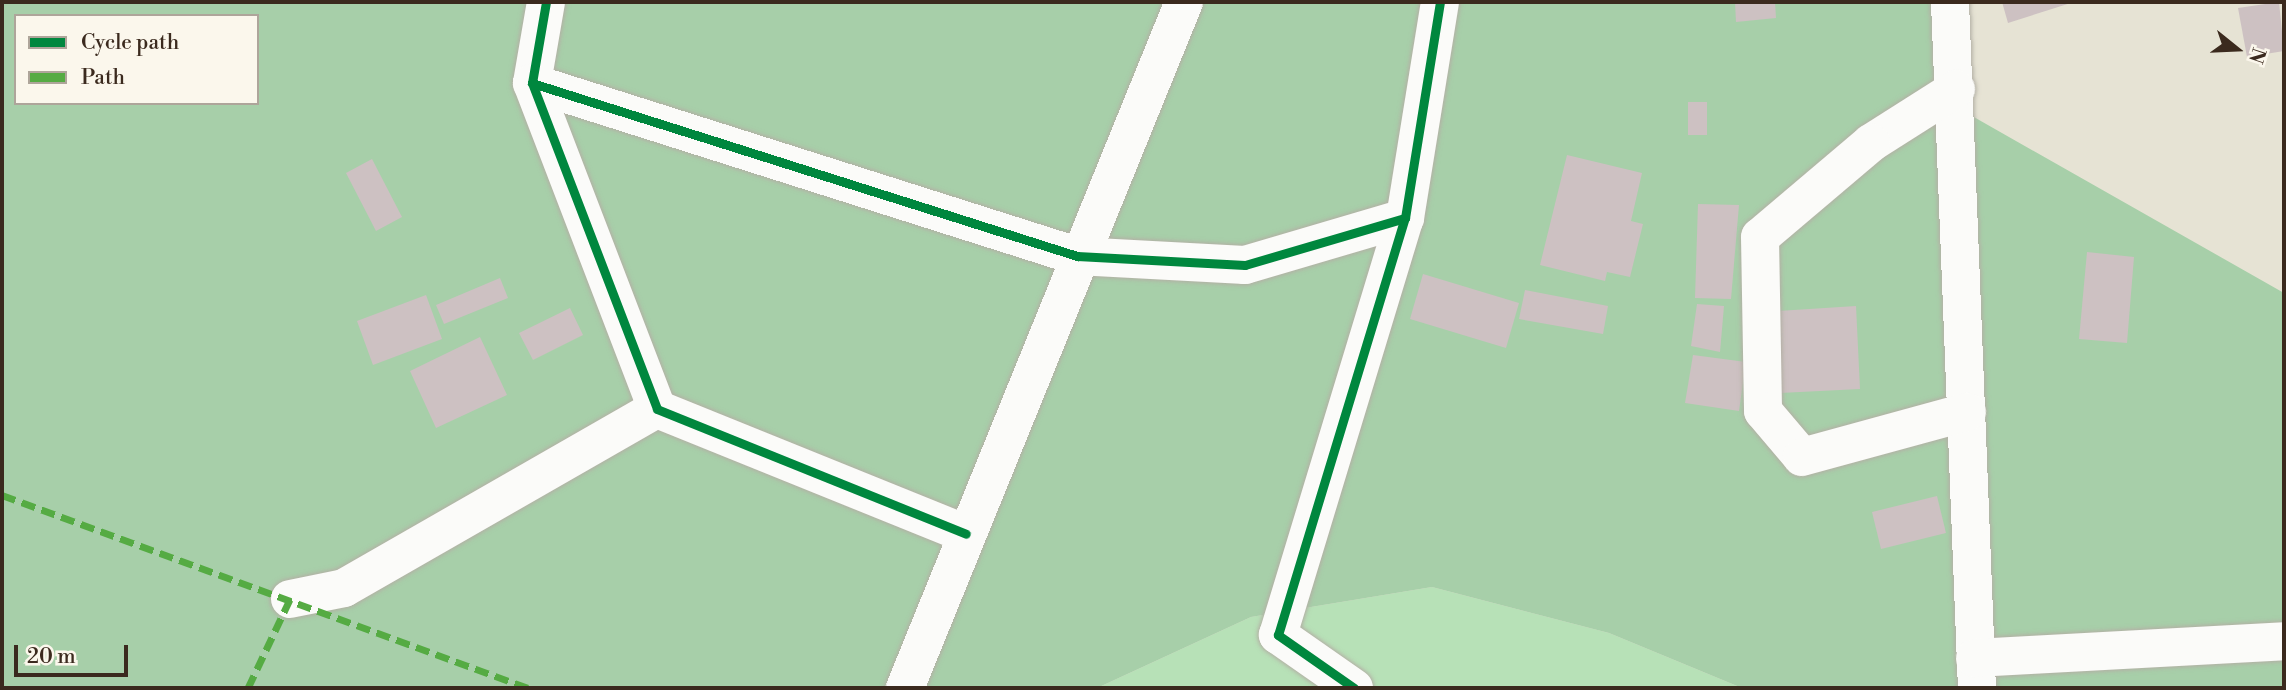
<!DOCTYPE html>
<html>
<head>
<meta charset="utf-8">
<style>
	body { margin:0 }
	#map { position:relative; width:2286px; height:690px; overflow:hidden; background:#e6e3d4; font-family:"Libre Bodoni",serif }
	div>[style] { position:absolute }
	.green>* { inset:0; background:#b7e1b7 }
	.forest>* { inset:0; background:#a7cfa9 }
	.building>* { inset:0; background:#cdc1c2 }
	.roads { filter:drop-shadow(0 0 2px #b3b0a5) drop-shadow(0 0 2px #b3b0a5) }
	.street>* { height:38px; margin:-19px; padding:0 19px; transform-origin:19px; border-radius:19px; background:#fbfbf9 }
	.quiet>* { height:7px; margin-top:-3.5px; transform-origin:0; background:repeating-linear-gradient(90deg,#55ab43 0 14px,transparent 0 21px) }
	.cycleway>* { height:9px; margin:-4.5px; padding:0 4.5px; transform-origin:4.5px; border-radius:4.5px; background:#00873e }
	span { translate:-50% -50%; white-space:nowrap; text-align:center; line-height:1.15; -webkit-text-stroke:5px #fbf7ec; paint-order:stroke }
	.frame { position:absolute; inset:0; border:4px solid #3b2a1e; pointer-events:none }
	.legend { position:absolute; left:14px; top:14px; width:245px; height:91px; box-sizing:border-box; background:#fbf7ec; border:2px solid #aea59a; margin:0; padding:9px 12px; list-style:none; font-size:21px; color:#3b2a1e }
	.legend li { display:flex; align-items:center; gap:14px; height:35px }
	.legend b { width:35px; border:2px solid #aea59a }
	.north { position:absolute; left:2202px; top:14px; width:70px; height:70px; -webkit-text-stroke:5px #fbf7ec; paint-order:stroke; rotate:108deg; font-size:19px; font-weight:700; line-height:28px; text-align:center; color:#3b2a1e }
	.north::after { content:''; display:block; margin:auto; width:24px; height:32px; background:#3b2a1e; clip-path:polygon(50% 0,100% 100%,50% 72%,0 100%) }
	.scale { position:absolute; left:14px; top:645px; width:114px; height:32px; box-sizing:border-box; border:4px solid #3b2a1e; border-top:0; padding-left:9px; font-size:21px; line-height:24px; white-space:nowrap; color:#3b2a1e; -webkit-text-stroke:5px #fbf7ec; paint-order:stroke }
</style>
</head>
<body>
<div id="map">
	<div class="green">
		<div style="clip-path:polygon(1432px 587px,1609px 633px,1742px 688px,1097px 688px,1251px 617px)"></div>
	</div>
	<div class="forest">
		<div style="clip-path:polygon(evenodd,2px 2px,1950px 2px,1958px 108px,2284px 293px,2284px 688px,1742px 688px,1609px 633px,1432px 587px,1251px 617px,1097px 688px,2px 688px,2px 2px,16px 16px,257px 16px,257px 103px,16px 103px,16px 16px)"></div>
	</div>
	<div class="building">
		<div style="clip-path:polygon(1735px 2px,1775px 2px,1776px 18px,1736px 22px)"></div>
		<div style="clip-path:polygon(2002px 2px,2074px 2px,2008px 23px)"></div>
		<div style="clip-path:polygon(2279px 2px,2284px 51px,2247px 57px,2238px 8px)"></div>
		<div style="clip-path:polygon(1688px 102px,1707px 102px,1707px 135px,1688px 135px)"></div>
		<div style="clip-path:polygon(1567px 155px,1642px 173px,1631px 221px,1643px 224px,1630px 277px,1607px 272px,1605px 281px,1540px 265px)"></div>
		<div style="clip-path:polygon(372px 159px,402px 217px,376px 231px,346px 173px)"></div>
		<div style="clip-path:polygon(1698px 204px,1739px 205px,1731px 299px,1695px 298px)"></div>
		<div style="clip-path:polygon(2087px 252px,2134px 257px,2127px 343px,2079px 339px)"></div>
		<div style="clip-path:polygon(1423px 274px,1519px 303px,1506px 348px,1410px 319px)"></div>
		<div style="clip-path:polygon(500px 278px,508px 298px,444px 324px,436px 305px)"></div>
		<div style="clip-path:polygon(1525px 290px,1608px 306px,1603px 334px,1519px 319px)"></div>
		<div style="clip-path:polygon(426px 295px,442px 339px,373px 365px,357px 321px)"></div>
		<div style="clip-path:polygon(1697px 304px,1724px 306px,1720px 352px,1691px 346px)"></div>
		<div style="clip-path:polygon(1856px 306px,1860px 389px,1780px 393px,1777px 311px)"></div>
		<div style="clip-path:polygon(570px 308px,583px 335px,533px 360px,519px 333px)"></div>
		<div style="clip-path:polygon(480px 337px,507px 395px,436px 428px,410px 371px)"></div>
		<div style="clip-path:polygon(1693px 355px,1746px 362px,1739px 411px,1685px 403px)"></div>
		<div style="clip-path:polygon(1937px 496px,1946px 533px,1881px 549px,1872px 512px)"></div>
	</div>
	<div class="roads">
		<div class="street">
			<div style="left:546px;top:2px;width:82px;rotate:99.8deg"></div>
			<div style="left:532px;top:83px;width:349px;rotate:69deg"></div>
			<div style="left:657px;top:409px;width:333px;rotate:22deg"></div>
			<div style="left:1950px;top:2px;width:687px;rotate:87.75deg"></div>
			<div style="left:532px;top:83px;width:572px;rotate:17.61deg"></div>
			<div style="left:1077px;top:256px;width:168px;rotate:3.1deg"></div>
			<div style="left:1245px;top:265px;width:167px;rotate:-16.4deg"></div>
			<div style="left:1956px;top:89px;width:101px;rotate:147.6deg"></div>
			<div style="left:1871px;top:143px;width:145px;rotate:139.7deg"></div>
			<div style="left:1760px;top:237px;width:174px;rotate:89deg"></div>
			<div style="left:1763px;top:411px;width:60px;rotate:49.7deg"></div>
			<div style="left:1802px;top:457px;width:171px;rotate:-15.3deg"></div>
			<div style="left:290px;top:599px;width:55px;rotate:-11.5deg"></div>
			<div style="left:344px;top:588px;width:361px;rotate:-29.8deg"></div>
			<div style="left:1975px;top:658px;width:309px;rotate:-3.1deg"></div>
			<div style="left:905px;top:688px;width:741px;rotate:-67.87deg"></div>
			<div style="left:1354px;top:688px;width:93px;rotate:-145.1deg"></div>
			<div style="left:1278px;top:635px;width:436px;rotate:-73.1deg"></div>
			<div style="left:1405px;top:218px;width:219px;rotate:-80.8deg"></div>
		</div>
	</div>
	<div class="quiet">
		<div style="left:2px;top:495px;width:560px;rotate:20.15deg"></div>
		<div style="left:248px;top:688px;width:98px;rotate:-64.7deg"></div>
	</div>
	<div class="cycleway">
		<div style="left:546px;top:2px;width:82px;rotate:99.8deg"></div>
		<div style="left:532px;top:83px;width:349px;rotate:69deg"></div>
		<div style="left:657px;top:409px;width:333px;rotate:22deg"></div>
		<div style="left:532px;top:83px;width:572px;rotate:17.61deg"></div>
		<div style="left:1077px;top:256px;width:168px;rotate:3.1deg"></div>
		<div style="left:1245px;top:265px;width:167px;rotate:-16.4deg"></div>
		<div style="left:1354px;top:688px;width:93px;rotate:-145.1deg"></div>
		<div style="left:1278px;top:635px;width:436px;rotate:-73.1deg"></div>
		<div style="left:1405px;top:218px;width:219px;rotate:-80.8deg"></div>
	</div>
	<div class="frame"></div>
	<ul class="legend">
	<li><b style="height:9px;background:#00873e"></b>Cycle path</li>
	<li><b style="height:9px;background:#55ab43"></b>Path</li>
	</ul>
	<div class="north">N</div>
	<div class="scale">20 m</div>
</div>
</body>
</html>
